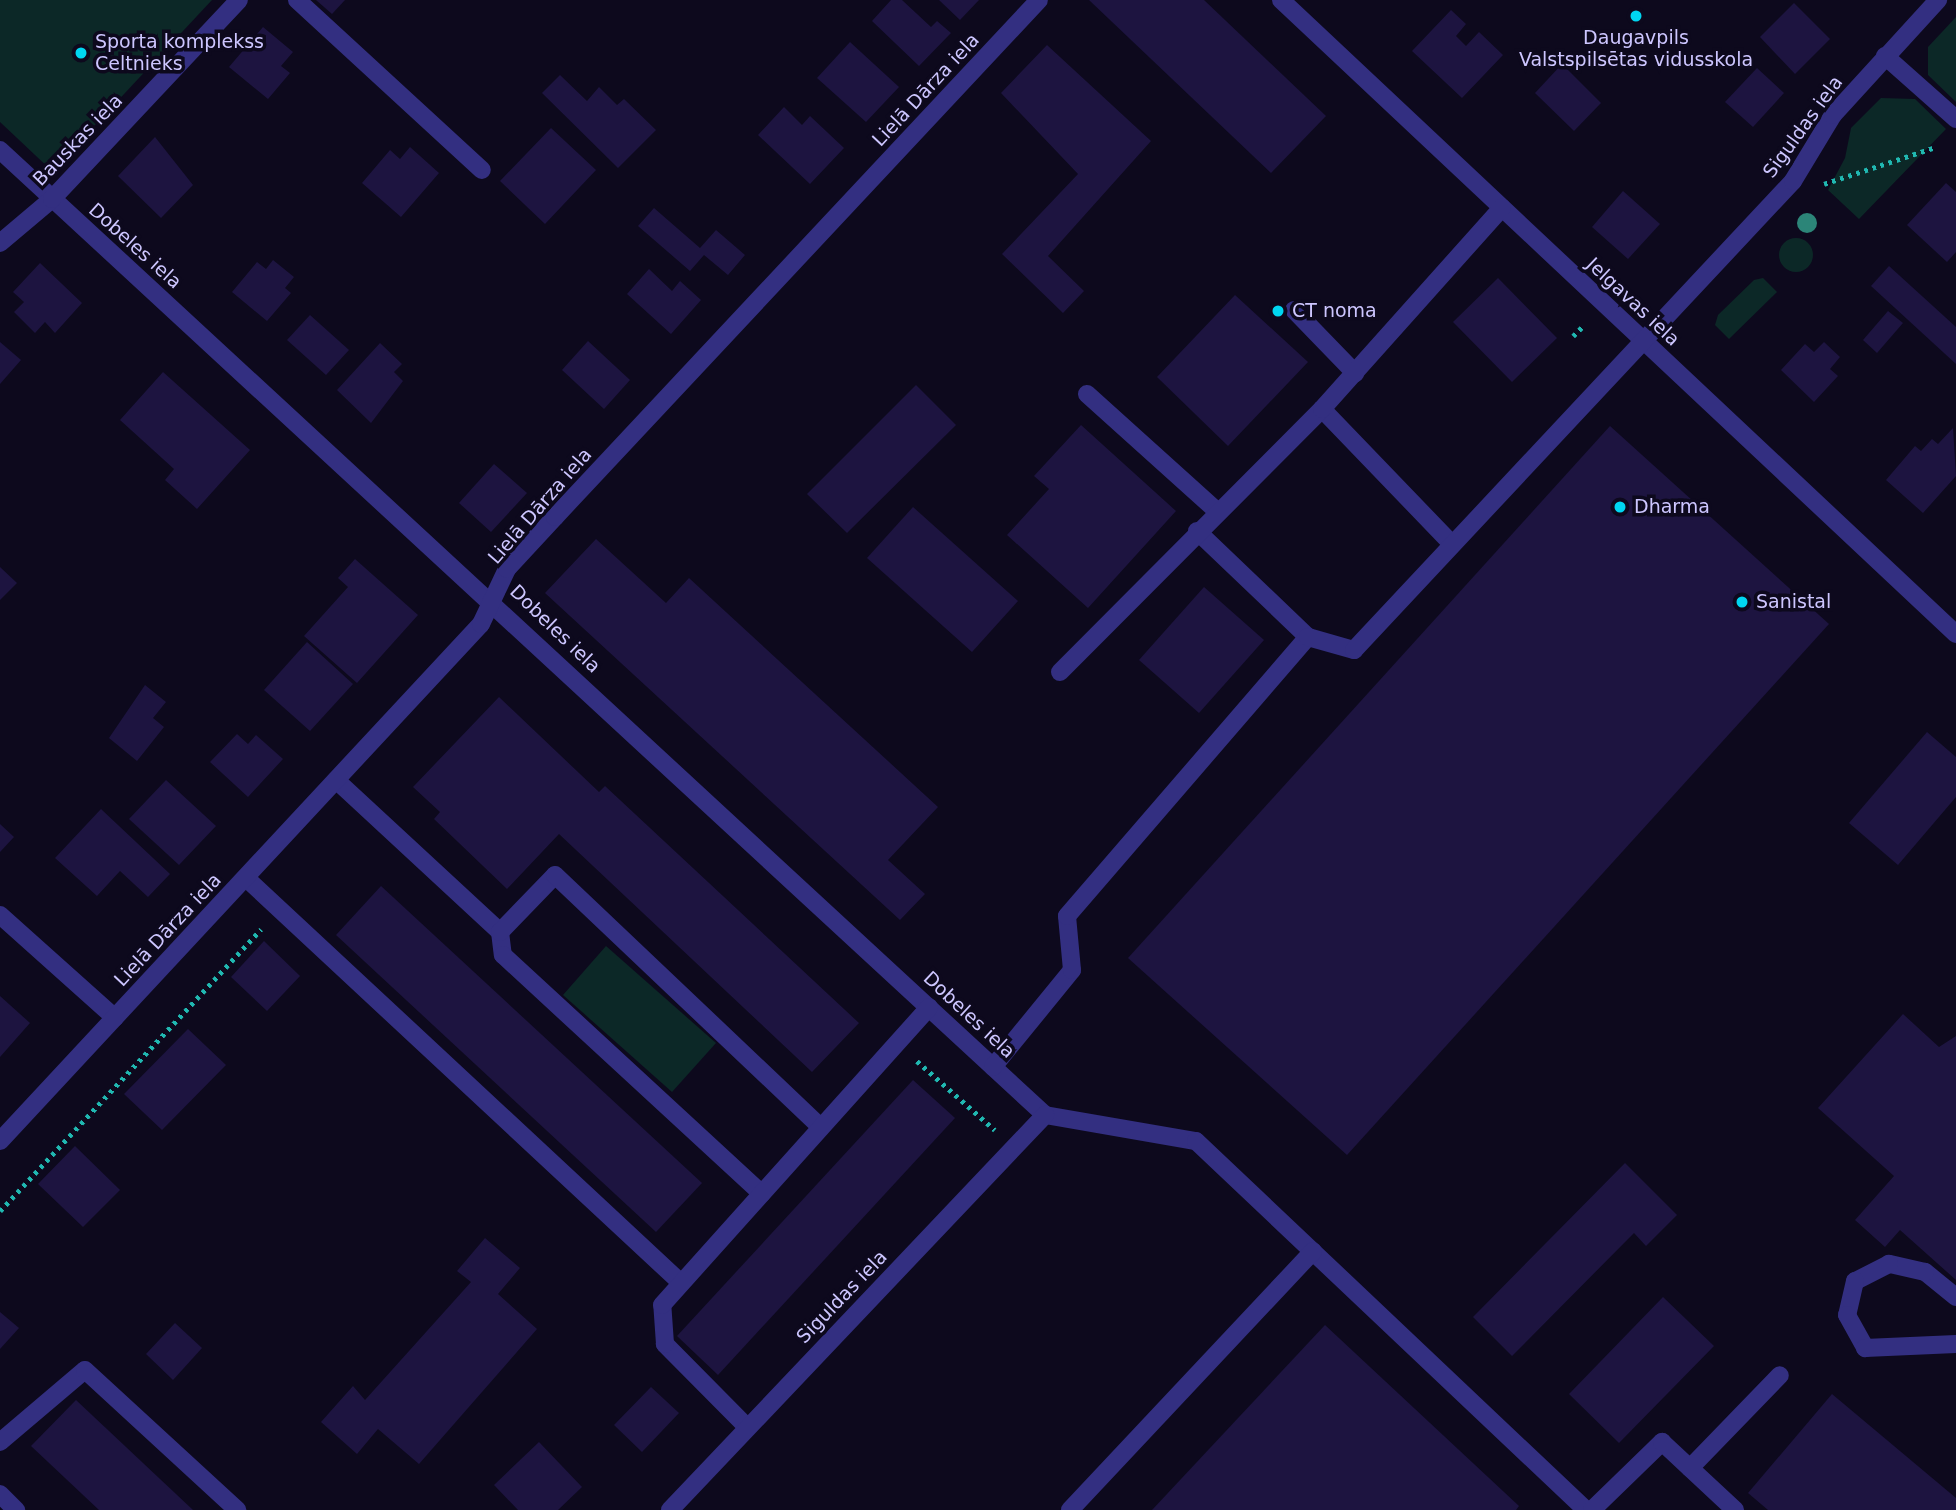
<!DOCTYPE html>
<html>
<head>
<meta charset="utf-8">
<style>
	body { margin:0 }
	#map { position:relative; width:1956px; height:1510px; overflow:hidden; background:#0d091d; font-family:"DejaVu Sans",sans-serif }
	div>[style] { position:absolute }
	.green>* { inset:0; background:#0c2827 }
	.round { border-radius:50% }
	.building>* { inset:0; background:#1d1440 }
	.path>* { height:4.5px; margin-top:-2.25px; transform-origin:0; background:repeating-linear-gradient(90deg,#20b8b1 0 3.5px,transparent 0 8.5px) }
	.minor>* { height:18px; margin:-9px; padding:0 9px; transform-origin:9px; border-radius:9px; background:#332f81 }
	.trees>* { width:20px; height:20px; margin:-10px; border-radius:50%; background:#2c8578 }
	.dots>* { width:19px; height:19px; translate:-50% -50%; box-sizing:border-box; border:4px solid #0d091d; border-radius:50% }
	span { translate:-50% -50%; white-space:nowrap; text-align:center; line-height:1.15; -webkit-text-stroke:7px #0d091d; paint-order:stroke }
	.poi-label { font-size:19px; color:#cdc6ff }
	.left { translate:0 -50%; text-align:left }
	.street-label { font-size:19px; color:#cdc6ff }
</style>
</head>
<body>
<div id="map">
	<div class="green">
		<div style="clip-path:polygon(0 0,212px 0,52px 171px,0 122px)"></div>
		<div style="clip-path:polygon(1956px 17px,1956px 102px,1928px 75px,1928px 47px)"></div>
		<div style="clip-path:polygon(1881px 98px,1915px 99px,1946px 129px,1859px 219px,1828px 190px,1845px 158px,1851px 128px)"></div>
		<div class="round" style="left:1779px;top:238px;width:34px;height:34px"></div>
		<div style="clip-path:polygon(1763px 278px,1777px 292px,1729px 339px,1715px 325px,1718px 315px,1754px 280px)"></div>
		<div style="clip-path:polygon(606px 946px,716px 1043px,672px 1092px,563px 995px)"></div>
	</div>
	<div class="building">
		<div style="clip-path:polygon(316px 0,345px 0,332px 14px)"></div>
		<div style="clip-path:polygon(891px 0,902px 0,931px 27px,937px 21px,951px 33px,919px 66px,872px 21px)"></div>
		<div style="clip-path:polygon(939px 0,979px 0,960px 20px)"></div>
		<div style="clip-path:polygon(1089px 0,1204px 0,1326px 116px,1271px 173px)"></div>
		<div style="clip-path:polygon(1794px 3px,1830px 39px,1795px 74px,1760px 37px)"></div>
		<div style="clip-path:polygon(1451px 10px,1466px 24px,1456px 36px,1466px 46px,1479px 32px,1503px 55px,1462px 98px,1412px 51px)"></div>
		<div style="clip-path:polygon(263px 27px,293px 52px,281px 66px,290px 73px,268px 99px,229px 67px)"></div>
		<div style="clip-path:polygon(850px 42px,899px 87px,866px 122px,817px 78px)"></div>
		<div style="clip-path:polygon(1047px 45px,1151px 141px,1048px 256px,1084px 291px,1063px 313px,1002px 254px,1078px 174px,1001px 93px)"></div>
		<div style="clip-path:polygon(1562px 64px,1601px 103px,1574px 131px,1535px 93px)"></div>
		<div style="clip-path:polygon(1757px 68px,1784px 93px,1753px 127px,1725px 102px)"></div>
		<div style="clip-path:polygon(560px 75px,587px 101px,599px 87px,617px 105px,624px 99px,656px 130px,618px 168px,542px 93px)"></div>
		<div style="clip-path:polygon(784px 107px,802px 125px,810px 116px,844px 148px,810px 184px,758px 135px)"></div>
		<div style="clip-path:polygon(551px 128px,596px 170px,545px 224px,500px 181px)"></div>
		<div style="clip-path:polygon(155px 137px,193px 185px,161px 218px,118px 176px)"></div>
		<div style="clip-path:polygon(410px 147px,439px 173px,401px 217px,362px 183px,390px 150px,400px 159px)"></div>
		<div style="clip-path:polygon(1946px 183px,1956px 192px,1956px 252px,1947px 262px,1907px 225px)"></div>
		<div style="clip-path:polygon(1623px 191px,1660px 224px,1628px 259px,1592px 227px)"></div>
		<div style="clip-path:polygon(654px 208px,700px 248px,716px 230px,745px 255px,728px 275px,704px 255px,690px 271px,638px 226px)"></div>
		<div style="clip-path:polygon(273px 260px,294px 277px,285px 288px,291px 293px,267px 321px,232px 292px,257px 262px,266px 269px)"></div>
		<div style="clip-path:polygon(40px 263px,82px 303px,55px 333px,45px 322px,35px 333px,14px 312px,24px 302px,13px 292px)"></div>
		<div style="clip-path:polygon(1889px 266px,1956px 327px,1956px 364px,1871px 286px)"></div>
		<div style="clip-path:polygon(649px 269px,672px 291px,680px 281px,701px 300px,671px 334px,627px 294px)"></div>
		<div style="clip-path:polygon(1498px 278px,1557px 338px,1512px 382px,1453px 322px)"></div>
		<div style="clip-path:polygon(1235px 295px,1308px 362px,1228px 446px,1157px 377px)"></div>
		<div style="clip-path:polygon(1888px 311px,1903px 323px,1877px 353px,1863px 340px)"></div>
		<div style="clip-path:polygon(310px 315px,349px 350px,326px 375px,287px 340px)"></div>
		<div style="clip-path:polygon(588px 341px,630px 380px,604px 409px,562px 370px)"></div>
		<div style="clip-path:polygon(0 342px,21px 360px,0 384px)"></div>
		<div style="clip-path:polygon(1824px 342px,1840px 357px,1830px 369px,1838px 376px,1814px 402px,1781px 370px,1805px 344px,1814px 352px)"></div>
		<div style="clip-path:polygon(380px 343px,402px 364px,394px 372px,403px 381px,371px 423px,337px 390px)"></div>
		<div style="clip-path:polygon(163px 372px,250px 450px,197px 509px,165px 480px,174px 469px,120px 420px)"></div>
		<div style="clip-path:polygon(916px 385px,956px 425px,847px 533px,807px 494px)"></div>
		<div style="clip-path:polygon(1081px 425px,1176px 511px,1088px 608px,1007px 535px,1049px 489px,1034px 476px)"></div>
		<div style="clip-path:polygon(1610px 426px,1829px 624px,1347px 1155px,1128px 958px)"></div>
		<div style="clip-path:polygon(1953px 428px,1956px 476px,1923px 513px,1886px 480px,1915px 446px,1921px 451px,1932px 439px,1938px 444px)"></div>
		<div style="clip-path:polygon(494px 464px,527px 493px,491px 532px,459px 503px)"></div>
		<div style="clip-path:polygon(913px 507px,1018px 601px,972px 652px,867px 558px)"></div>
		<div style="clip-path:polygon(596px 539px,666px 603px,689px 578px,938px 807px,888px 860px,925px 894px,900px 920px,545px 593px)"></div>
		<div style="clip-path:polygon(355px 559px,418px 615px,357px 683px,304px 636px,348px 587px,338px 578px)"></div>
		<div style="clip-path:polygon(0 567px,17px 583px,0 600px)"></div>
		<div style="clip-path:polygon(1204px 587px,1264px 640px,1199px 713px,1139px 660px)"></div>
		<div style="clip-path:polygon(307px 642px,353px 684px,310px 731px,264px 690px)"></div>
		<div style="clip-path:polygon(145px 685px,166px 702px,153px 718px,164px 727px,137px 761px,109px 738px)"></div>
		<div style="clip-path:polygon(499px 697px,599px 792px,605px 786px,859px 1023px,812px 1072px,559px 834px,507px 889px,434px 819px,440px 812px,413px 787px)"></div>
		<div style="clip-path:polygon(1927px 732px,1956px 757px,1956px 797px,1898px 865px,1849px 823px)"></div>
		<div style="clip-path:polygon(237px 734px,248px 744px,256px 735px,283px 759px,248px 797px,210px 762px)"></div>
		<div style="clip-path:polygon(166px 780px,216px 826px,179px 865px,129px 819px)"></div>
		<div style="clip-path:polygon(101px 809px,170px 874px,148px 897px,120px 871px,97px 896px,55px 858px)"></div>
		<div style="clip-path:polygon(0 824px,14px 837px,0 852px)"></div>
		<div style="clip-path:polygon(381px 886px,702px 1183px,656px 1232px,336px 935px)"></div>
		<div style="clip-path:polygon(264px 941px,300px 976px,267px 1011px,231px 977px)"></div>
		<div style="clip-path:polygon(0 996px,30px 1023px,0 1057px)"></div>
		<div style="clip-path:polygon(1903px 1014px,1939px 1047px,1956px 1036px,1956px 1280px,1900px 1230px,1885px 1247px,1855px 1220px,1894px 1176px,1818px 1108px)"></div>
		<div style="clip-path:polygon(188px 1029px,226px 1065px,162px 1130px,124px 1094px)"></div>
		<div style="clip-path:polygon(913px 1080px,955px 1118px,718px 1375px,677px 1336px)"></div>
		<div style="clip-path:polygon(75px 1146px,120px 1190px,83px 1227px,38px 1184px)"></div>
		<div style="clip-path:polygon(1625px 1163px,1677px 1215px,1646px 1246px,1634px 1233px,1512px 1356px,1473px 1317px)"></div>
		<div style="clip-path:polygon(485px 1238px,520px 1268px,498px 1294px,537px 1329px,419px 1464px,378px 1429px,357px 1454px,321px 1422px,353px 1386px,365px 1400px,471px 1282px,457px 1271px)"></div>
		<div style="clip-path:polygon(1663px 1297px,1714px 1346px,1619px 1443px,1569px 1394px)"></div>
		<div style="clip-path:polygon(0 1312px,19px 1328px,0 1349px)"></div>
		<div style="clip-path:polygon(175px 1323px,202px 1348px,173px 1380px,146px 1354px)"></div>
		<div style="clip-path:polygon(1325px 1325px,1519px 1506px,1516px 1510px,1152px 1510px)"></div>
		<div style="clip-path:polygon(651px 1387px,679px 1413px,642px 1452px,614px 1425px)"></div>
		<div style="clip-path:polygon(1832px 1394px,1956px 1498px,1956px 1510px,1768px 1510px,1748px 1493px)"></div>
		<div style="clip-path:polygon(76px 1400px,193px 1510px,99px 1510px,31px 1446px)"></div>
		<div style="clip-path:polygon(539px 1442px,582px 1487px,558px 1510px,518px 1510px,494px 1485px)"></div>
	</div>
	<div class="path">
		<div style="left:1824px;top:184px;width:118px;rotate:-18.3deg"></div>
		<div style="left:1573px;top:336px;width:16px;rotate:-45deg"></div>
		<div style="left:917px;top:1061px;width:104px;rotate:41.5deg"></div>
		<div style="left:0;top:1211px;width:384px;rotate:-47.2deg"></div>
	</div>
	<div class="minor">
		<div style="left:297px;top:0;width:251px;rotate:42.6deg"></div>
		<div style="left:1281px;top:0;width:926px;rotate:43.21deg"></div>
		<div style="left:1885px;top:56px;width:95px;rotate:41.6deg"></div>
		<div style="left:0;top:150px;width:1422px;rotate:42.72deg"></div>
		<div style="left:0;top:243px;width:68px;rotate:-40.2deg"></div>
		<div style="left:52px;top:199px;width:273px;rotate:-46.8deg"></div>
		<div style="left:1294px;top:310px;width:88px;rotate:45.9deg"></div>
		<div style="left:1087px;top:394px;width:175px;rotate:42deg"></div>
		<div style="left:1322px;top:409px;width:187px;rotate:46.1deg"></div>
		<div style="left:1197px;top:531px;width:153px;rotate:43.7deg"></div>
		<div style="left:1060px;top:672px;width:371px;rotate:-45.1deg"></div>
		<div style="left:1322px;top:409px;width:270px;rotate:-48.2deg"></div>
		<div style="left:336px;top:780px;width:224px;rotate:42.8deg"></div>
		<div style="left:500px;top:932px;width:23px;rotate:83deg"></div>
		<div style="left:503px;top:955px;width:352px;rotate:42.7deg"></div>
		<div style="left:246px;top:878px;width:594px;rotate:42.95deg"></div>
		<div style="left:0;top:915px;width:154px;rotate:41.8deg"></div>
		<div style="left:500px;top:932px;width:79px;rotate:-46deg"></div>
		<div style="left:555px;top:875px;width:366px;rotate:43.5deg"></div>
		<div style="left:993px;top:1067px;width:125px;rotate:-50.8deg"></div>
		<div style="left:1072px;top:970px;width:54px;rotate:-95.3deg"></div>
		<div style="left:1067px;top:916px;width:369px;rotate:-49.2deg"></div>
		<div style="left:1308px;top:637px;width:48px;rotate:15.8deg"></div>
		<div style="left:1354px;top:650px;width:642px;rotate:-46.89deg"></div>
		<div style="left:1793px;top:181px;width:77px;rotate:-58.8deg"></div>
		<div style="left:1833px;top:115px;width:156px;rotate:-47.6deg"></div>
		<div style="left:1045px;top:1115px;width:153px;rotate:9.8deg"></div>
		<div style="left:1196px;top:1141px;width:537px;rotate:43.42deg"></div>
		<div style="left:0;top:1141px;width:706px;rotate:-47.07deg"></div>
		<div style="left:481px;top:624px;width:61px;rotate:-64.7deg"></div>
		<div style="left:507px;top:569px;width:71px;rotate:-47.3deg"></div>
		<div style="left:555px;top:517px;width:708px;rotate:-46.89deg"></div>
		<div style="left:1956px;top:1297px;width:40px;rotate:-141deg"></div>
		<div style="left:1925px;top:1272px;width:37px;rotate:-167deg"></div>
		<div style="left:1889px;top:1264px;width:38px;rotate:153deg"></div>
		<div style="left:1855px;top:1281px;width:35px;rotate:103deg"></div>
		<div style="left:1847px;top:1315px;width:38px;rotate:61deg"></div>
		<div style="left:1865px;top:1348px;width:91px;rotate:-2.5deg"></div>
		<div style="left:747px;top:1427px;width:117px;rotate:-134.7deg"></div>
		<div style="left:665px;top:1344px;width:39px;rotate:-94deg"></div>
		<div style="left:662px;top:1305px;width:400px;rotate:-48.1deg"></div>
		<div style="left:0;top:1442px;width:111px;rotate:-40.3deg"></div>
		<div style="left:85px;top:1370px;width:207px;rotate:42.6deg"></div>
		<div style="left:1690px;top:1468px;width:129px;rotate:-45.9deg"></div>
		<div style="left:0;top:1494px;width:23px;rotate:45deg"></div>
		<div style="left:670px;top:1510px;width:545px;rotate:-46.49deg"></div>
		<div style="left:1070px;top:1510px;width:355px;rotate:-46.8deg"></div>
		<div style="left:1592px;top:1510px;width:98px;rotate:-44.2deg"></div>
		<div style="left:1662px;top:1442px;width:100px;rotate:43deg"></div>
	</div>
	<div class="trees">
		<div style="left:1807px;top:223px"></div>
	</div>
	<div class="dots">
		<div style="left:1636px;top:16px;background:#00d6f1"></div>
		<div style="left:81px;top:53px;background:#00d6f1"></div>
		<div style="left:1278px;top:311px;background:#00d6f1"></div>
		<div style="left:1620px;top:507px;background:#00d6f1"></div>
		<div style="left:1742px;top:602px;background:#00d6f1"></div>
	</div>
	<div class="poi-label">
		<span style="left:1636px;top:49px">Daugavpils<br>Valstspilsētas vidusskola</span>
		<span class="left" style="left:95px;top:53px">Sporta komplekss<br>Celtnieks</span>
		<span class="left" style="left:1292px;top:311px">CT noma</span>
		<span class="left" style="left:1634px;top:507px">Dharma</span>
		<span class="left" style="left:1756px;top:602px">Sanistal</span>
	</div>
	<div class="street-label">
		<span style="left:926px;top:90px;rotate:-47deg">Lielā Dārza iela</span>
		<span style="left:1803px;top:127px;rotate:-54deg">Siguldas iela</span>
		<span style="left:78px;top:140px;rotate:-46deg">Bauskas iela</span>
		<span style="left:135px;top:246px;rotate:42deg">Dobeles iela</span>
		<span style="left:1633px;top:302px;rotate:43deg">Jelgavas iela</span>
		<span style="left:540px;top:506px;rotate:-49deg">Lielā Dārza iela</span>
		<span style="left:555px;top:629px;rotate:44deg">Dobeles iela</span>
		<span style="left:168px;top:930px;rotate:-47deg">Lielā Dārza iela</span>
		<span style="left:969px;top:1015px;rotate:43deg">Dobeles iela</span>
		<span style="left:842px;top:1297px;rotate:-46deg">Siguldas iela</span>
	</div>
</div>
</body>
</html>
